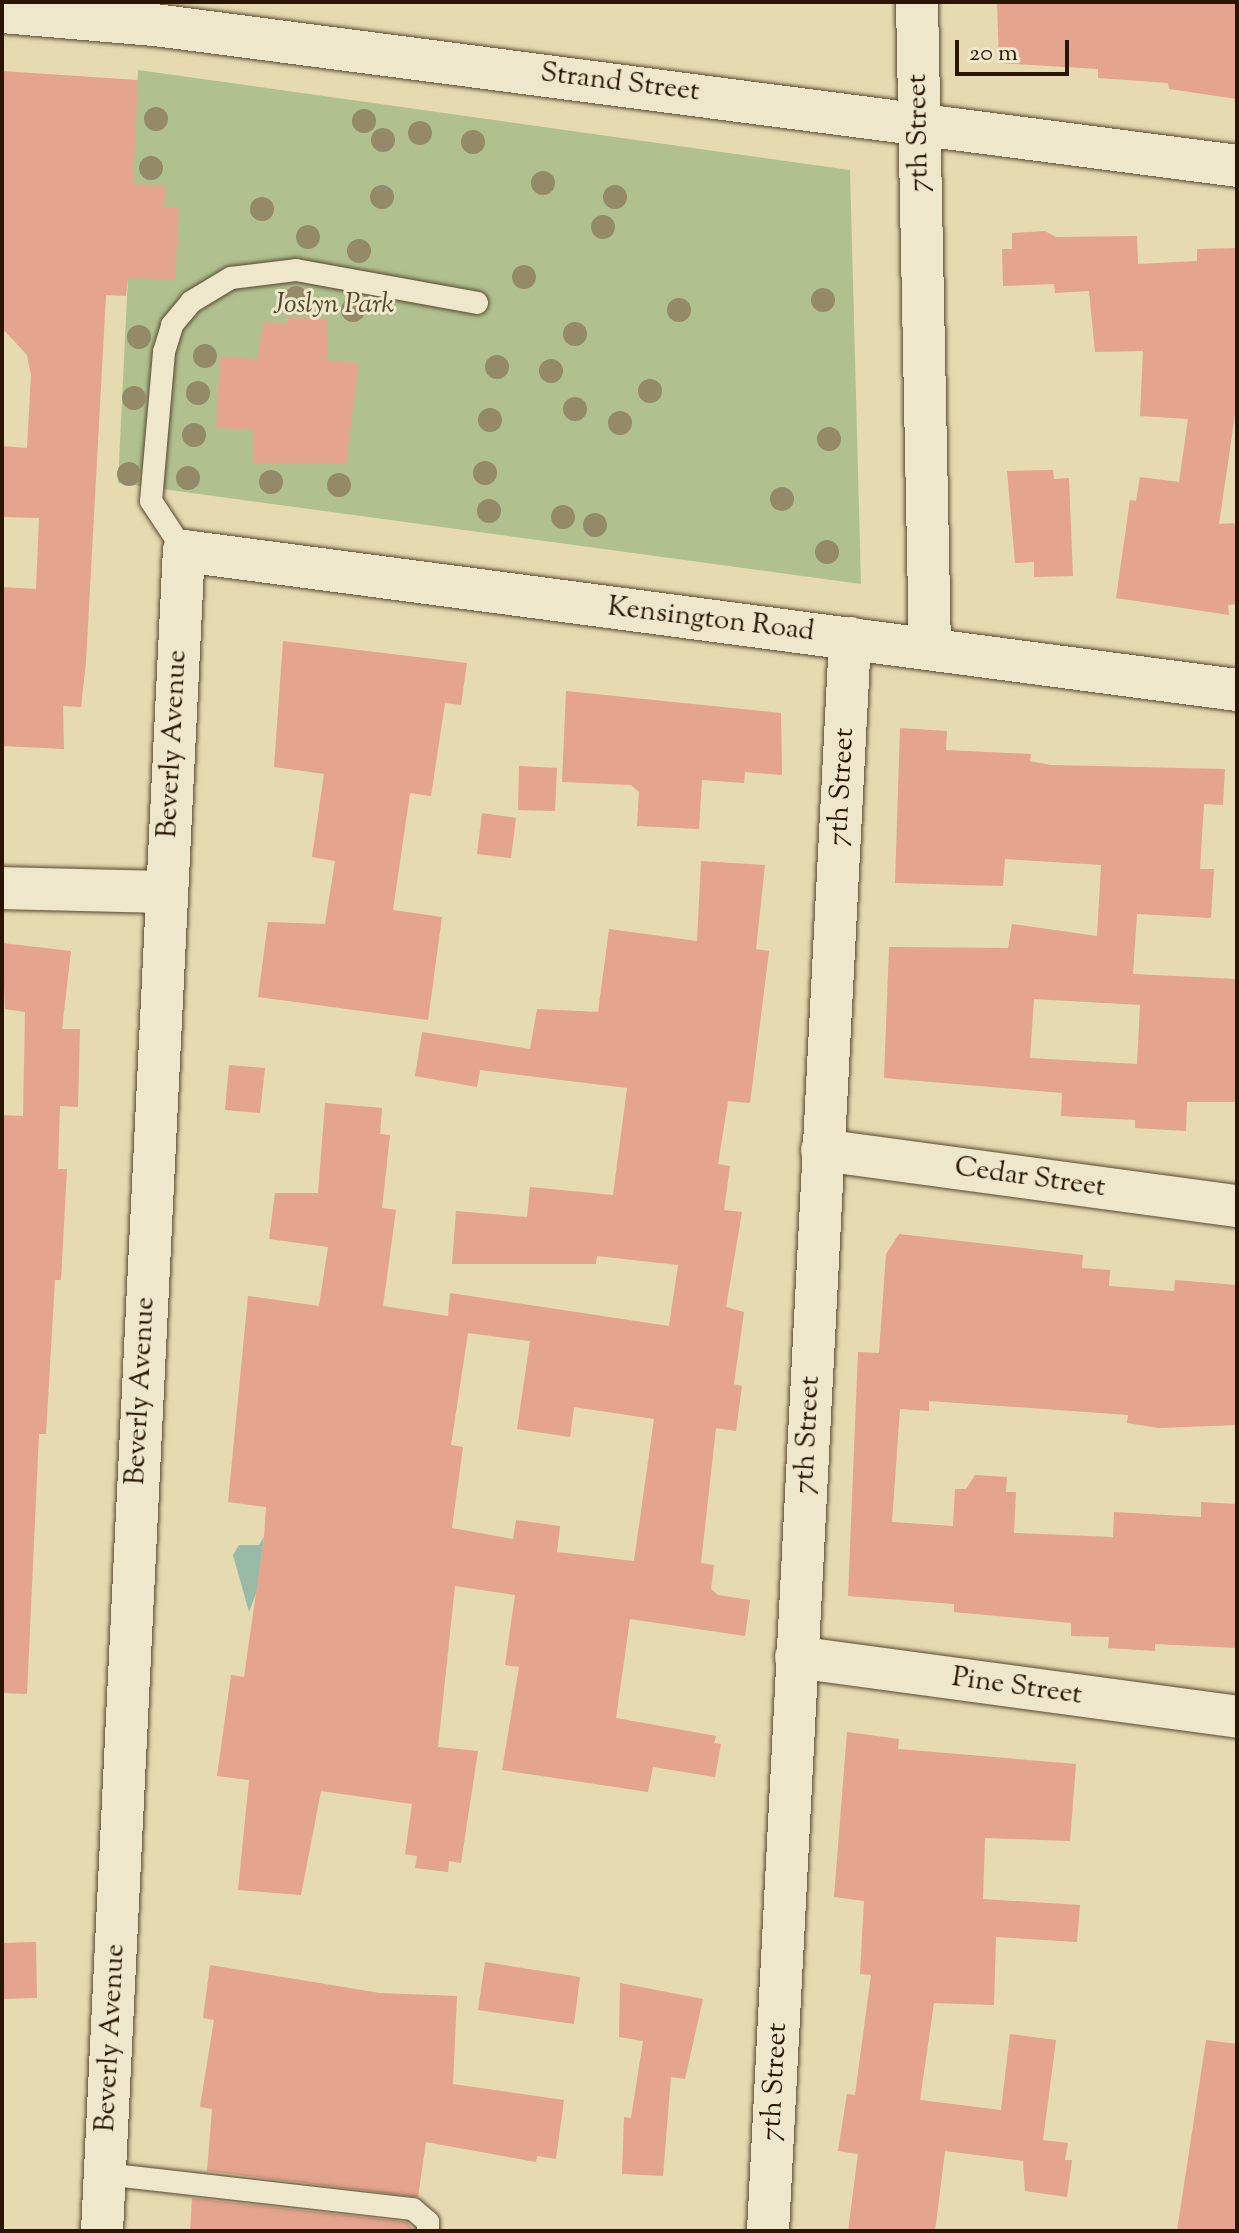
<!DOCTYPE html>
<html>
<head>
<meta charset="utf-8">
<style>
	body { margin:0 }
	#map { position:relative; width:1239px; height:2233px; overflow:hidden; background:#e5dab0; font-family:"Sorts Mill Goudy",serif }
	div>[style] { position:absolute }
	.green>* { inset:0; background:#b0c18f }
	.water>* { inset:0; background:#97bba6 }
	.building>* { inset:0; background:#e4a48d }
	.roads { filter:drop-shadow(0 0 2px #58462e) drop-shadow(0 0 2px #58462e) }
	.service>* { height:22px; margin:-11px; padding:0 11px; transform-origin:11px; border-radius:11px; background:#eee7cc }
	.minor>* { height:42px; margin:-21px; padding:0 21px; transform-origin:21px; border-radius:21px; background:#eee7cc }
	.trees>* { width:24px; height:24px; margin:-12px; border-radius:50%; background:#948a67 }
	span { translate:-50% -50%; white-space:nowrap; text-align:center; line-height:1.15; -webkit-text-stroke:6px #eee7cc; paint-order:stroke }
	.street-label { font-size:28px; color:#291502 }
	.park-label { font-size:28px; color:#52492c; font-style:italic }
	.frame { position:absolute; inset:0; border:4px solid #291502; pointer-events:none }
	.scale { position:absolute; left:955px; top:40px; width:114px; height:36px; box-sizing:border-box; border:4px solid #291502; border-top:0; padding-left:10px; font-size:24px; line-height:28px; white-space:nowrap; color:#291502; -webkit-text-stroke:6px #eee7cc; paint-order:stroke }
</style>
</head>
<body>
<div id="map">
	<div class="green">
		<div style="clip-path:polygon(138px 70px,850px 170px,861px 584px,118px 483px)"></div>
	</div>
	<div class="water">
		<div style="clip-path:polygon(264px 1537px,257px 1591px,249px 1612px,233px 1555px,239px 1545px,259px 1545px)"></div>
	</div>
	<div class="building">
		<div style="clip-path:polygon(997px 2px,1237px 2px,1237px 99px,1169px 89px,1168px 83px,1098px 78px,1098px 69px,999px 63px)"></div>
		<div style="clip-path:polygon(2px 71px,138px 80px,133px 184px,166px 186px,164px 207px,179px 207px,175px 280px,128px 278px,126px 296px,106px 295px,86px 662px,81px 707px,63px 706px,64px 749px,2px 746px,2px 587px,36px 589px,39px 518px,2px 517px,2px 446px,27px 448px,31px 375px,27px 355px,3px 329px)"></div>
		<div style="clip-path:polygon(1045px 231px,1056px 237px,1137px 236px,1138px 264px,1197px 261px,1197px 249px,1236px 248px,1237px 401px,1219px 524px,1234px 523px,1237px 535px,1237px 604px,1228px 605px,1229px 615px,1116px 598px,1130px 500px,1136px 501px,1140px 477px,1179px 482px,1188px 419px,1140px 416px,1143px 351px,1095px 352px,1089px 291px,1055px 293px,1054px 284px,1003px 286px,1002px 249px,1012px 249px,1012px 233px)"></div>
		<div style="clip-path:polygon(288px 317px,328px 319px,327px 361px,359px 363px,346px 464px,253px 464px,254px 430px,216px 428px,220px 357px,257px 359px,264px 322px,288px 323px)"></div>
		<div style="clip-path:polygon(1053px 470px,1054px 479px,1069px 478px,1073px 576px,1034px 577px,1034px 562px,1015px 563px,1007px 471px)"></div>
		<div style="clip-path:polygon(283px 641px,467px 663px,461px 705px,445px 703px,431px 796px,410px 793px,393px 910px,442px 917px,428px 1020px,258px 997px,268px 922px,325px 924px,335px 861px,312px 857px,324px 774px,274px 767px)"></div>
		<div style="clip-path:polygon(566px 691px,781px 713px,782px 775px,745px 772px,744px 783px,702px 780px,699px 829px,637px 826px,639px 792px,631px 785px,562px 782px)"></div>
		<div style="clip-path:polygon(evenodd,900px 728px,947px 731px,946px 750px,1031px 754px,1030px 761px,1051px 765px,1225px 769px,1223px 805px,1204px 804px,1200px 869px,1214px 869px,1211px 918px,1137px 914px,1133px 974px,1237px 979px,1237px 1102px,1187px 1102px,1186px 1131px,1135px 1128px,1135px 1120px,1061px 1116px,1062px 1093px,884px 1078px,889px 947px,1008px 948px,1012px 924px,1097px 936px,1101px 865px,1005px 859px,1003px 886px,895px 883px,900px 728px,1034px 999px,1140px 1005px,1137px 1064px,1030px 1058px,1034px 999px)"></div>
		<div style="clip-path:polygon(519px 766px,557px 768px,555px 811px,518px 810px)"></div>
		<div style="clip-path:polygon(482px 813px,516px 818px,511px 858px,477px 854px)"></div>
		<div style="clip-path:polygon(evenodd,701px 861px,765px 865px,756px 949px,769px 951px,750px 1103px,728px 1101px,718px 1164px,730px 1166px,724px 1210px,742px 1212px,726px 1307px,744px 1312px,734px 1384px,742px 1386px,736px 1431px,716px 1428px,701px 1563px,714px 1565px,711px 1589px,718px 1595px,750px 1600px,745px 1636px,630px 1619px,616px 1718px,716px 1736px,714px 1743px,721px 1744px,715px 1777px,653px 1767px,648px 1792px,502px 1770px,519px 1667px,505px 1665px,515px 1595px,455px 1586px,438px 1747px,478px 1751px,461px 1863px,449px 1861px,448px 1872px,415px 1868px,417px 1856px,405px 1854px,412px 1804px,321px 1791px,301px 1895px,238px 1890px,249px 1780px,217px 1776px,231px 1675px,244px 1677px,264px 1537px,266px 1507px,228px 1502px,248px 1296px,319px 1306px,328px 1247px,269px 1239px,275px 1193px,318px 1193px,325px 1103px,382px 1108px,380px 1134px,390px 1135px,382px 1208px,396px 1210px,383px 1306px,448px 1316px,450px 1293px,669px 1326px,678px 1265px,597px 1256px,596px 1264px,452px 1264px,456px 1211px,527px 1217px,530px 1187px,613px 1195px,627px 1088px,480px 1070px,477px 1087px,415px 1076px,422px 1032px,530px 1049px,537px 1009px,598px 1012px,609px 929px,697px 941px,701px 861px,468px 1333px,530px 1341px,517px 1429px,570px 1437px,574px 1407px,654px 1419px,634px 1561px,557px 1552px,560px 1526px,516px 1520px,513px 1539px,452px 1528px,463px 1447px,451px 1445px,468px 1333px)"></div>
		<div style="clip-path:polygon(2px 943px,71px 951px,62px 1029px,80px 1029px,78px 1107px,60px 1106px,58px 1169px,67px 1169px,61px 1280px,55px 1280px,46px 1434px,39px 1434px,27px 1694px,2px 1693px,2px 1115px,23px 1116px,25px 1012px,5px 1009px)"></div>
		<div style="clip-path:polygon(229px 1065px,265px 1068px,260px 1113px,225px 1110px)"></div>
		<div style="clip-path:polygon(899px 1234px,1083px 1255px,1082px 1268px,1110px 1270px,1109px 1286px,1174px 1291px,1175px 1280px,1237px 1285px,1237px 1425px,1159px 1428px,1127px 1423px,1128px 1415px,929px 1401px,929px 1411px,900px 1409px,892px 1522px,953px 1526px,955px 1489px,966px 1489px,975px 1475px,1007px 1477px,1006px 1492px,1016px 1492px,1014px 1533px,1113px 1537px,1114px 1512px,1201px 1517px,1201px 1502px,1237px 1504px,1237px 1648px,1155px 1644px,1155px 1651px,1108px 1648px,1109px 1637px,1071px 1636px,1071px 1623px,954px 1612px,954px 1604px,848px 1596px,858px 1352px,879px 1353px,886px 1254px)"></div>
		<div style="clip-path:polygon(847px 1732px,899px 1739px,898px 1749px,1076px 1764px,1070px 1841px,985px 1838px,983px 1899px,1080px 1905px,1077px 1942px,996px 1937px,994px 2005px,934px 2003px,920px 2100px,1001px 2110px,1010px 2034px,1056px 2040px,1043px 2140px,1068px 2143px,1065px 2160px,1072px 2160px,1067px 2197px,1025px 2191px,1023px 2161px,945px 2151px,935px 2231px,848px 2231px,858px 2154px,838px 2151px,847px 2094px,855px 2095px,871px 1975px,860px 1974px,864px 1901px,834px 1897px)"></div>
		<div style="clip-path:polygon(36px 1942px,37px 1998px,2px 1999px,2px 1943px)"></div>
		<div style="clip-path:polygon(485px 1962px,580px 1977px,574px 2024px,478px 2010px)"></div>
		<div style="clip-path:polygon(210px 1965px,380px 1993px,457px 1996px,453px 2084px,564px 2100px,556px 2159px,537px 2156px,536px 2162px,426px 2142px,418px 2197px,207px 2171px,212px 2109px,200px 2107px,214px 2020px,203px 2018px)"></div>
		<div style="clip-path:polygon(620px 1983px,703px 1999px,685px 2079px,671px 2077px,663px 2176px,622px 2174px,624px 2117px,631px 2118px,643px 2041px,619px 2037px)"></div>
		<div style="clip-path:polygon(1206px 2040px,1237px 2044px,1237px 2231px,1177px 2231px)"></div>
		<div style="clip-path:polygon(192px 2198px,407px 2222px,414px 2231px,190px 2231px)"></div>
	</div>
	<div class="roads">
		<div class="service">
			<div style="left:184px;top:551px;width:60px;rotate:-123.4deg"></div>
			<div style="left:151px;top:501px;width:150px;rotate:-85deg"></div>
			<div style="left:164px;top:352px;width:28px;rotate:-73deg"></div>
			<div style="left:172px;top:325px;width:30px;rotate:-50deg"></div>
			<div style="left:191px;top:302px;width:47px;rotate:-31deg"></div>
			<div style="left:231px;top:278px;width:65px;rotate:-7deg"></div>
			<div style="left:296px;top:270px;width:184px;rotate:10.3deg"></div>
			<div style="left:105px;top:2174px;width:310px;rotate:6.5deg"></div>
			<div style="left:413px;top:2209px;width:20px;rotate:41deg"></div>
			<div style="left:428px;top:2222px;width:9px;rotate:90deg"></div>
		</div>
		<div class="minor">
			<div style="left:917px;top:2px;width:645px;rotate:88.85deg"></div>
			<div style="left:2px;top:12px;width:154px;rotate:4.9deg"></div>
			<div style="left:155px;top:25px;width:1091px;rotate:7.42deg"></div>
			<div style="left:2px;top:888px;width:162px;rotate:1.4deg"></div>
			<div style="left:822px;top:1150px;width:419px;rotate:7.7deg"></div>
			<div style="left:796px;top:1657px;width:445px;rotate:7.7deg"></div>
			<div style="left:102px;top:2231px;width:1682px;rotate:-87.21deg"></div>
			<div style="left:184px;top:551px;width:1062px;rotate:7.52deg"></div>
			<div style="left:768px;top:2231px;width:1595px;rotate:-87.05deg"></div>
		</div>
	</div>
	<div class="trees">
		<div style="left:156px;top:119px"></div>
		<div style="left:364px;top:121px"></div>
		<div style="left:420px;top:133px"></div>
		<div style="left:383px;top:140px"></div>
		<div style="left:473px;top:142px"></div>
		<div style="left:151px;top:168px"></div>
		<div style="left:543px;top:183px"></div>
		<div style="left:382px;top:197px"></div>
		<div style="left:615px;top:197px"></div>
		<div style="left:262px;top:209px"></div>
		<div style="left:603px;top:227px"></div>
		<div style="left:308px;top:237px"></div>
		<div style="left:359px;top:251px"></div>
		<div style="left:524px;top:277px"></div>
		<div style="left:296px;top:298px"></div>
		<div style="left:823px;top:300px"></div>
		<div style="left:353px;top:310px"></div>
		<div style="left:679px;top:310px"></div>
		<div style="left:575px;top:334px"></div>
		<div style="left:139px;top:337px"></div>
		<div style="left:205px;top:356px"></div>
		<div style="left:497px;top:367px"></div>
		<div style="left:551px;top:371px"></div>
		<div style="left:650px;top:391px"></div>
		<div style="left:198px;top:393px"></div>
		<div style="left:134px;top:398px"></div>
		<div style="left:575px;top:409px"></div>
		<div style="left:490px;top:420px"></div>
		<div style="left:620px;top:423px"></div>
		<div style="left:194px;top:435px"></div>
		<div style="left:829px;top:439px"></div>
		<div style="left:485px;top:473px"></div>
		<div style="left:129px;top:474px"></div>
		<div style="left:188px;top:478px"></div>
		<div style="left:271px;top:482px"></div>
		<div style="left:339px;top:485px"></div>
		<div style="left:782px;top:499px"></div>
		<div style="left:489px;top:511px"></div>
		<div style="left:563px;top:517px"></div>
		<div style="left:595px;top:525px"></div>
		<div style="left:827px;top:552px"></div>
	</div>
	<div class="street-label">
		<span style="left:620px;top:83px;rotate:7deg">Strand Street</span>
		<span style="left:919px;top:133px;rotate:-91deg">7th Street</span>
		<span style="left:711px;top:620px;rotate:7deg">Kensington Road</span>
		<span style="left:173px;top:744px;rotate:-87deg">Beverly Avenue</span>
		<span style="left:842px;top:787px;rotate:-87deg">7th Street</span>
		<span style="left:1030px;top:1178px;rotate:8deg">Cedar Street</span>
		<span style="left:141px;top:1391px;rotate:-87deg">Beverly Avenue</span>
		<span style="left:808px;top:1435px;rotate:-87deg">7th Street</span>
		<span style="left:1017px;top:1687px;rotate:8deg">Pine Street</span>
		<span style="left:111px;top:2038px;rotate:-87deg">Beverly Avenue</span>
		<span style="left:775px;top:2082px;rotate:-87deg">7th Street</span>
	</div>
	<div class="park-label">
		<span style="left:334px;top:305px">Joslyn Park</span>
	</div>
	<div class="frame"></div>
	<div class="scale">20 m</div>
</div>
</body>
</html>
